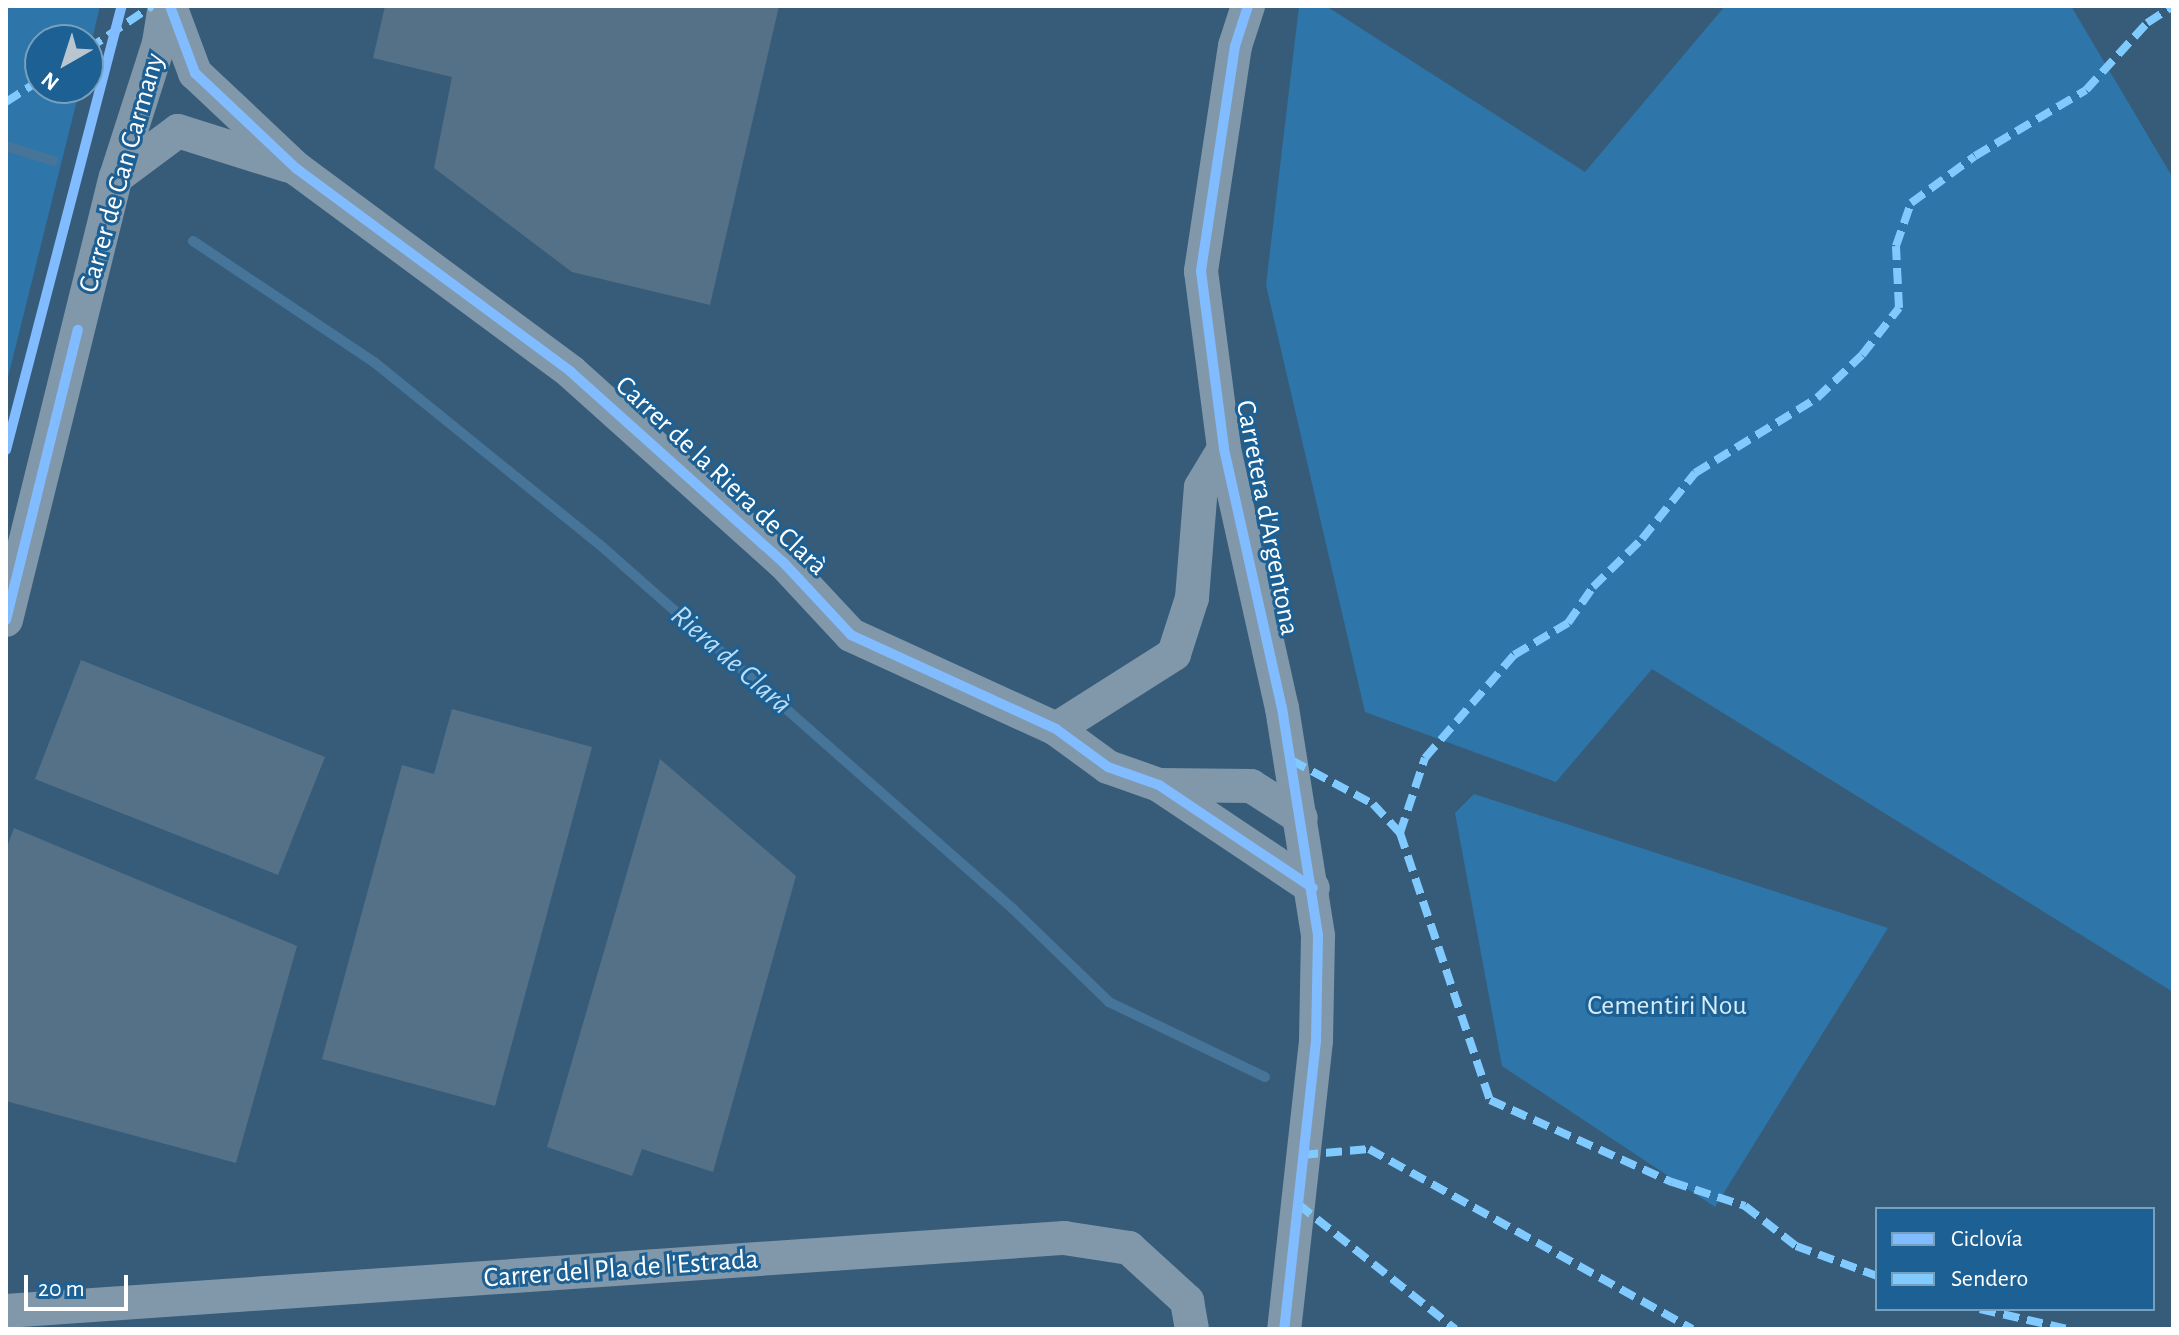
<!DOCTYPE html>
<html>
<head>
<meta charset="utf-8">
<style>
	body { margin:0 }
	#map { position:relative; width:2179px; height:1335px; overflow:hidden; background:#375c79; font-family:"Alegreya Sans",sans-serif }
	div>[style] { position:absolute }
	.green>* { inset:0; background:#2e75a9 }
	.stream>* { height:10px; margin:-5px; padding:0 5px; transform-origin:5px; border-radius:5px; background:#477599 }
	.building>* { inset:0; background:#547188 }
	.minor>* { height:34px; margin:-17px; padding:0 17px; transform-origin:17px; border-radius:17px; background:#8198ab }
	.quiet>* { height:8px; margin-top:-4px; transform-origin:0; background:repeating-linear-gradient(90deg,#80caff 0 16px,transparent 0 24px) }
	.cycleway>* { height:10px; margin:-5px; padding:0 5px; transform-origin:5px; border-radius:5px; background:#80bcff }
	span { translate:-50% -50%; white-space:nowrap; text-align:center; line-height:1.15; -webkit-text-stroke:6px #1c6094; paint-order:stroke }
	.street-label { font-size:28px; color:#fff }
	.park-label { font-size:28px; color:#d5ebfa }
	.water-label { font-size:30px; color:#bbddf6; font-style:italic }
	.frame { position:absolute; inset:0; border:8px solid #fff; pointer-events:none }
	.legend { position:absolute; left:1875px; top:1207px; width:280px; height:104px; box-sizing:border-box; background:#1c6094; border:2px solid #77a0bf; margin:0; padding:10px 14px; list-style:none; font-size:24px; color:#fff }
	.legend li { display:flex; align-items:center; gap:16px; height:40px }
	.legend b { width:40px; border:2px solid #77a0bf }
	.north { position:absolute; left:24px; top:24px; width:80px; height:80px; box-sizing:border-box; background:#1c6094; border:2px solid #77a0bf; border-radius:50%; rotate:219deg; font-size:22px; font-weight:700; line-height:32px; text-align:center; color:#fff }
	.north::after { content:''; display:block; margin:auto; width:28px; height:36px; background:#b9c6d0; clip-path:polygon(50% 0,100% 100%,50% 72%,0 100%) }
	.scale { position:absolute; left:24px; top:1275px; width:104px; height:36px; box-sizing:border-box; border:4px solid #fff; border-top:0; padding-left:10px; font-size:24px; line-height:28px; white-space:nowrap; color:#fff; -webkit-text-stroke:6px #1c6094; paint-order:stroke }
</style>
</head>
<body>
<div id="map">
	<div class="green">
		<div style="clip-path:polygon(6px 6px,100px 6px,88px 57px,88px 40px,40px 40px,40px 88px,80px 88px,6px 385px)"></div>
		<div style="clip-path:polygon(1299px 6px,1326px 6px,1585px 172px,1725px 6px,2071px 6px,2173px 178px,2173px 992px,1652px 669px,1556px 782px,1365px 712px,1266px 285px)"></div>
		<div style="clip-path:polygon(1474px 794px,1888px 928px,1715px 1207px,1502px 1066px,1455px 813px)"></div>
	</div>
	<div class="stream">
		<div style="left:6px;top:146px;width:50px;rotate:17.4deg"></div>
		<div style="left:193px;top:241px;width:218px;rotate:33.8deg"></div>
		<div style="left:374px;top:362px;width:289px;rotate:39deg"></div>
		<div style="left:599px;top:544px;width:551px;rotate:41.39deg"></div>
		<div style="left:1012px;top:908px;width:135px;rotate:44.1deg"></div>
		<div style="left:1109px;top:1002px;width:173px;rotate:25.7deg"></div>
	</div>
	<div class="building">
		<div style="clip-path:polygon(385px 6px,779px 6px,710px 305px,572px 272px,434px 168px,452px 77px,373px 58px)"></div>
		<div style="clip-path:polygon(81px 660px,325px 757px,278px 875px,35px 779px)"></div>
		<div style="clip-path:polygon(452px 709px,592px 747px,495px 1106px,322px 1059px,402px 765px,434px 774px)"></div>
		<div style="clip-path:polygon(660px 759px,796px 876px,713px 1172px,642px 1149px,632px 1176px,547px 1147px)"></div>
		<div style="clip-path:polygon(14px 828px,297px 946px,236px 1163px,6px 1101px,6px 850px)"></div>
	</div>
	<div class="minor">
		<div style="left:170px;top:6px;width:72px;rotate:69.5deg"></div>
		<div style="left:195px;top:73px;width:140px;rotate:43.3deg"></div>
		<div style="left:297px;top:169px;width:341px;rotate:36.5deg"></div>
		<div style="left:571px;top:372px;width:285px;rotate:41.9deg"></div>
		<div style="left:783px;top:562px;width:100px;rotate:47deg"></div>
		<div style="left:851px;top:635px;width:226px;rotate:24.6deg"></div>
		<div style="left:1056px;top:729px;width:64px;rotate:36.2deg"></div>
		<div style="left:1108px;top:767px;width:54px;rotate:19.4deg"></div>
		<div style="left:1159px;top:785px;width:185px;rotate:33.8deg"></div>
		<div style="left:1248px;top:6px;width:42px;rotate:108deg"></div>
		<div style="left:1235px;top:46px;width:228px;rotate:98.6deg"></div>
		<div style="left:1201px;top:271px;width:179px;rotate:82.6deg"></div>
		<div style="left:1224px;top:449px;width:265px;rotate:77.4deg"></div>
		<div style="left:1282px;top:708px;width:231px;rotate:81deg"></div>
		<div style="left:1318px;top:936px;width:105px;rotate:91.1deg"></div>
		<div style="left:1316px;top:1041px;width:290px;rotate:96.3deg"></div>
		<div style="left:116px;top:177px;width:77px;rotate:-36.6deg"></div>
		<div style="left:178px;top:131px;width:116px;rotate:17.5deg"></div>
		<div style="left:6px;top:620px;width:456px;rotate:-76.1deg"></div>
		<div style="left:116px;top:177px;width:141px;rotate:-72.2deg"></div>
		<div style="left:159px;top:43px;width:37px;rotate:-81deg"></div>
		<div style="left:1056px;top:729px;width:140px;rotate:-32.4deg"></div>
		<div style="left:1174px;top:654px;width:59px;rotate:-72.2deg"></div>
		<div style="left:1192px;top:598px;width:111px;rotate:-85.4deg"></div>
		<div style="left:1201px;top:487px;width:44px;rotate:-58.8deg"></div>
		<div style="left:1159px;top:785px;width:92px;rotate:0.6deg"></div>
		<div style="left:1251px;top:786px;width:59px;rotate:32.6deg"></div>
		<div style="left:6px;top:1311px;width:1061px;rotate:-3.95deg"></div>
		<div style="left:1064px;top:1238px;width:66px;rotate:8.7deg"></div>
		<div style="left:1129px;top:1248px;width:79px;rotate:42.4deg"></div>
		<div style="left:1187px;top:1301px;width:28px;rotate:80deg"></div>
	</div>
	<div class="quiet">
		<div style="left:88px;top:49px;width:77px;rotate:-33.9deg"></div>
		<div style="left:6px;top:102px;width:40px;rotate:-32.9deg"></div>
		<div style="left:1291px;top:760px;width:93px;rotate:28.2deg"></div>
		<div style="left:1373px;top:804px;width:40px;rotate:47deg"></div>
		<div style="left:1400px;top:833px;width:282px;rotate:71.4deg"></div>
		<div style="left:1490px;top:1100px;width:200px;rotate:24.3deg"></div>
		<div style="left:1672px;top:1182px;width:77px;rotate:18.2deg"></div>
		<div style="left:1745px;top:1206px;width:65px;rotate:38.1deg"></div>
		<div style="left:1796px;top:1246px;width:86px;rotate:20.3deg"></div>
		<div style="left:1400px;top:833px;width:79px;rotate:-71.6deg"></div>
		<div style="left:1425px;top:758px;width:136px;rotate:-49.2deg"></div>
		<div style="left:1514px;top:655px;width:63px;rotate:-30.7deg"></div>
		<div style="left:1568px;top:623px;width:44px;rotate:-55.2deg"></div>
		<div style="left:1593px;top:587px;width:69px;rotate:-44.4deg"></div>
		<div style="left:1642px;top:539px;width:85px;rotate:-51.2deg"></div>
		<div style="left:1695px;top:473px;width:143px;rotate:-31.6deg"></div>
		<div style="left:1817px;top:398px;width:62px;rotate:-43.7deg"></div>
		<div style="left:1862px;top:355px;width:60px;rotate:-51.8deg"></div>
		<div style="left:1899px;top:308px;width:62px;rotate:-92.8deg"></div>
		<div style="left:1896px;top:246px;width:46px;rotate:-70.8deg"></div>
		<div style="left:1911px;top:203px;width:79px;rotate:-36.3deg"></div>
		<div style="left:1975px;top:156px;width:129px;rotate:-30.7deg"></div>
		<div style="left:2086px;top:90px;width:91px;rotate:-47.7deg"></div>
		<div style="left:2147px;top:23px;width:31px;rotate:-33deg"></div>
		<div style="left:1302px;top:1155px;width:67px;rotate:-5.1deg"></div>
		<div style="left:1369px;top:1149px;width:370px;rotate:29.1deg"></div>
		<div style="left:1298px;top:1204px;width:201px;rotate:38.5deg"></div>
		<div style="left:1980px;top:1309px;width:89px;rotate:12.9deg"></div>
	</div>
	<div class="cycleway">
		<div style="left:170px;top:6px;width:72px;rotate:69.5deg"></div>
		<div style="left:195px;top:73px;width:140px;rotate:43.3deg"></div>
		<div style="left:297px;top:169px;width:341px;rotate:36.5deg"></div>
		<div style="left:571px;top:372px;width:285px;rotate:41.9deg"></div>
		<div style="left:783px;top:562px;width:100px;rotate:47deg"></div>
		<div style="left:851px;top:635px;width:226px;rotate:24.6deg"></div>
		<div style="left:1056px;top:729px;width:64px;rotate:36.2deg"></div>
		<div style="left:1108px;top:767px;width:54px;rotate:19.4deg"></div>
		<div style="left:1159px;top:785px;width:185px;rotate:33.8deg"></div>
		<div style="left:1248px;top:6px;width:42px;rotate:108deg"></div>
		<div style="left:1235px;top:46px;width:228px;rotate:98.6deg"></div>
		<div style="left:1201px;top:271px;width:179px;rotate:82.6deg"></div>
		<div style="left:1224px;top:449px;width:265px;rotate:77.4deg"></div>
		<div style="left:1282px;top:708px;width:231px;rotate:81deg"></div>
		<div style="left:1318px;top:936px;width:105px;rotate:91.1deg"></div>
		<div style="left:1316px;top:1041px;width:290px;rotate:96.3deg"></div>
		<div style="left:6px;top:450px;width:459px;rotate:-75.4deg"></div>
		<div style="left:6px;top:620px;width:299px;rotate:-76.1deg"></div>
	</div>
	<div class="street-label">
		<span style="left:122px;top:173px;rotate:-74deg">Carrer de Can Carmany</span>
		<span style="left:721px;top:476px;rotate:43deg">Carrer de la Riera de Clarà</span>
		<span style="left:1267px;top:518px;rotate:79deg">Carretera d'Argentona</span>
		<span style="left:621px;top:1269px;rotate:-4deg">Carrer del Pla de l'Estrada</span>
	</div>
	<div class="park-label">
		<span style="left:1667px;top:1006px">Cementiri Nou</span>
	</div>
	<div class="water-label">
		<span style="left:731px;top:660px;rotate:41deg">Riera de Clarà</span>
	</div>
	<div class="frame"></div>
	<ul class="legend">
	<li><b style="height:10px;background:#80bcff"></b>Ciclovía</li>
	<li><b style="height:10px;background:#80caff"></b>Sendero</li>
	</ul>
	<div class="north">N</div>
	<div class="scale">20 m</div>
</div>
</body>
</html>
